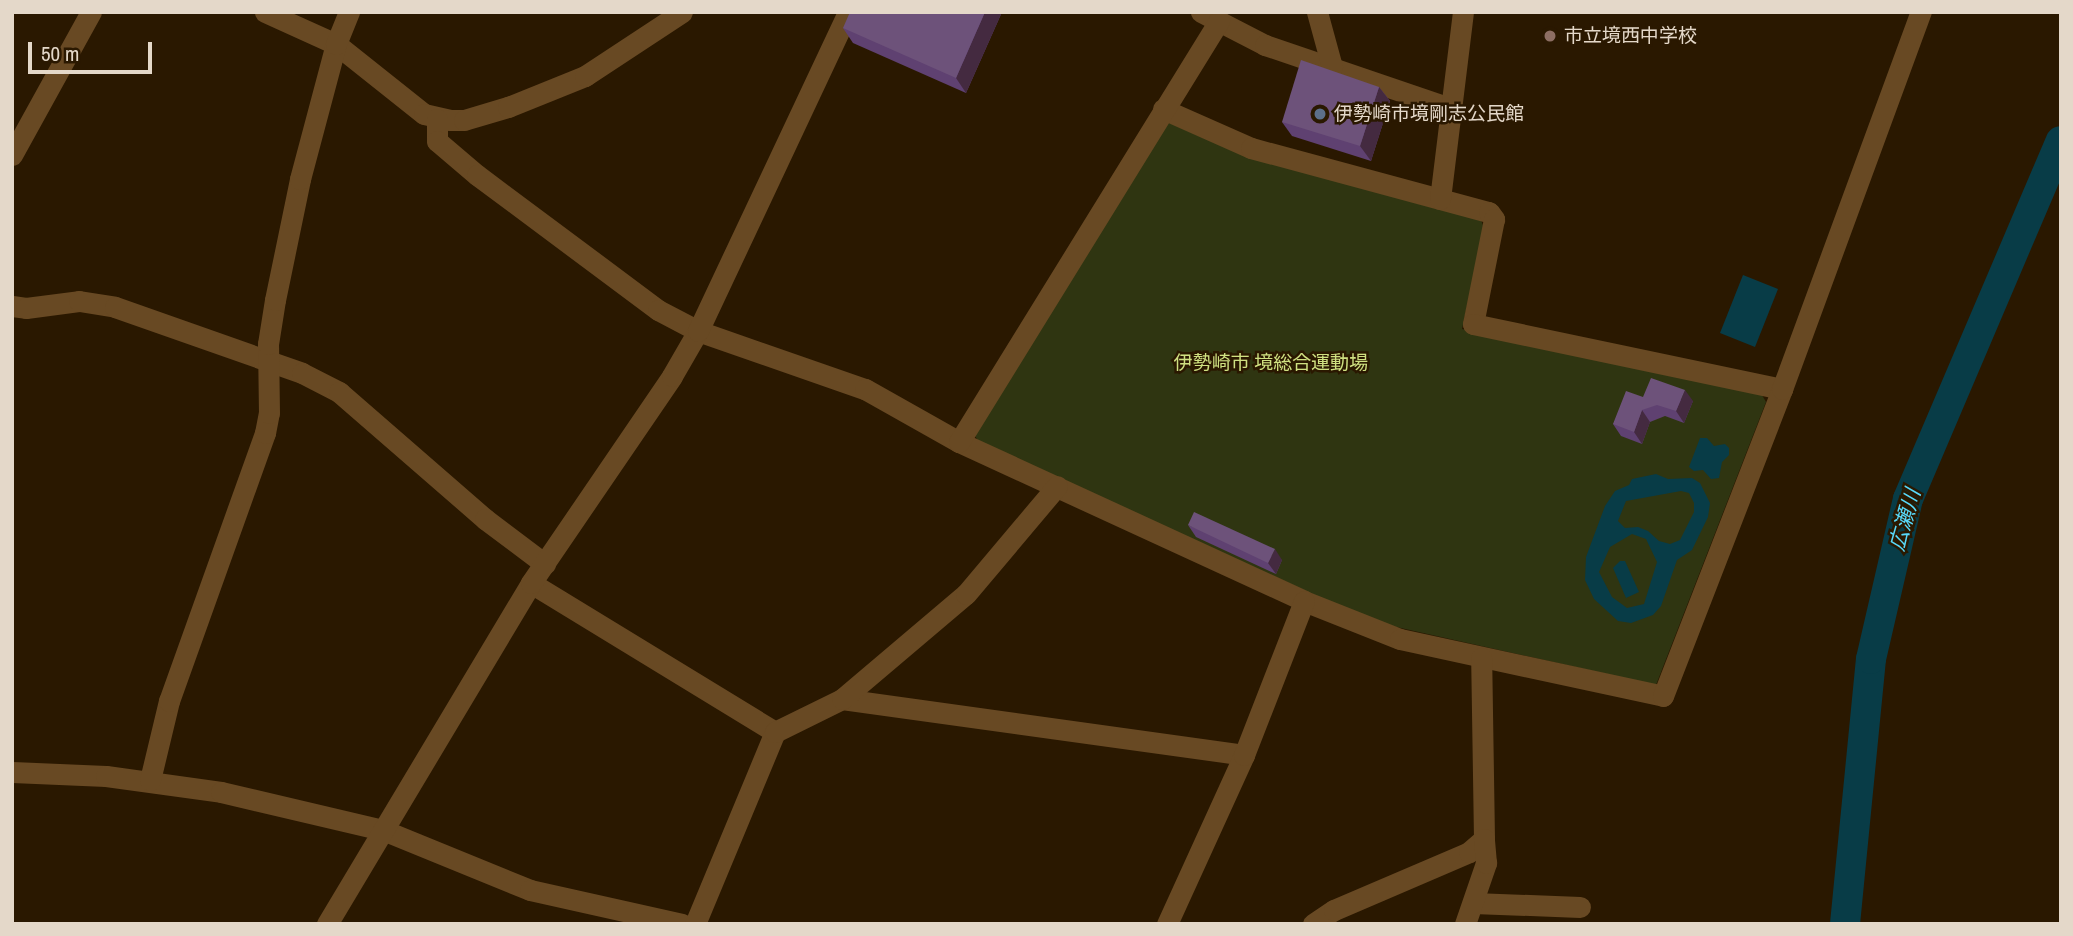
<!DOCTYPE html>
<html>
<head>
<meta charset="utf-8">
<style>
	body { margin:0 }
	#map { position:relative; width:2073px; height:936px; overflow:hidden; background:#2a1800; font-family:"Archivo Narrow","Noto Sans JP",sans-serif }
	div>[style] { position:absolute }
	.green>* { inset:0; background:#2f3511 }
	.water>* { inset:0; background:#083c47 }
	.river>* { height:30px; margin:-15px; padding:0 15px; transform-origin:15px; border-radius:15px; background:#083c47 }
	.minor>* { height:21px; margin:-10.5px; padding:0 10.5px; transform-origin:10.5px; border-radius:10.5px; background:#684923 }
	.wall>* { inset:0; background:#5f4171 }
	.shaded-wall>* { inset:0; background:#442a40 }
	.building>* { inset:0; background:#6d527a }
	.dots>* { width:19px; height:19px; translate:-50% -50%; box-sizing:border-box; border:4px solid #2a1800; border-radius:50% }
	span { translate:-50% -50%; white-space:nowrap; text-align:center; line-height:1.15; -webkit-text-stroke:5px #2a1800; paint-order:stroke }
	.poi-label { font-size:19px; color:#e4d8c9 }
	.left { translate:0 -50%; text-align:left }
	.park-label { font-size:19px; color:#cfe081 }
	.water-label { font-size:21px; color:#58d9fa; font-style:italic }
	.frame { position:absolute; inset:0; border:14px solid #e4d8c9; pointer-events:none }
	.scale { position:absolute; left:28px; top:42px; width:124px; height:32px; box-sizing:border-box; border:4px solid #e4d8c9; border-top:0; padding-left:9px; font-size:21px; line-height:24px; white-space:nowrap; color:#e4d8c9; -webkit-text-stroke:5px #2a1800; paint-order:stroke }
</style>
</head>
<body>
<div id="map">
	<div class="green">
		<div style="clip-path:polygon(1173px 122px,1481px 220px,1484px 228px,1462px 329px,1762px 395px,1766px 402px,1656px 685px,1374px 622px,979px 442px,975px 436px,1162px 125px)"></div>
	</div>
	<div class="water">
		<div style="clip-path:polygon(1743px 275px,1778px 289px,1755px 347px,1720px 333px)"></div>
		<div style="clip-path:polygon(1700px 438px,1707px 438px,1714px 446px,1725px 444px,1729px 448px,1729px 455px,1722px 462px,1719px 478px,1711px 479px,1703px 470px,1694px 471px,1689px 467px)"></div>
		<div style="clip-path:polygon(evenodd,1656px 474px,1668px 479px,1692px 478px,1700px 483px,1710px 503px,1708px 517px,1692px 550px,1677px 560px,1661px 606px,1653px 615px,1631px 623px,1618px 621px,1594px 599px,1585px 580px,1586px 557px,1605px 506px,1615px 491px,1629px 485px,1632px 479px,1656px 474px,1681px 491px,1689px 493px,1694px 503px,1694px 512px,1680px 540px,1670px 544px,1659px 541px,1648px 531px,1638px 527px,1625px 528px,1618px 521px,1626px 501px,1681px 491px,1656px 474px,1632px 534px,1646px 539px,1657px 562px,1644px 604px,1627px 608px,1612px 597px,1599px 572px,1610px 547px,1632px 534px)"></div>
		<div style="clip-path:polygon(1620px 561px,1625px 561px,1639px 592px,1626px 598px,1613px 568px)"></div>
	</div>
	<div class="river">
		<div style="left:1845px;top:924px;width:266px;rotate:-84.4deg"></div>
		<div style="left:1871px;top:659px;width:164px;rotate:-77deg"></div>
		<div style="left:1908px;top:499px;width:389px;rotate:-66.9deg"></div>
	</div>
	<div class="minor">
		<div style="left:265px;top:12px;width:78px;rotate:24.3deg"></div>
		<div style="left:336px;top:44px;width:112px;rotate:38.5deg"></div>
		<div style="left:424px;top:114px;width:26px;rotate:13deg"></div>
		<div style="left:449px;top:120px;width:15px"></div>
		<div style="left:464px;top:120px;width:46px;rotate:-16.5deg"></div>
		<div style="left:508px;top:107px;width:83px;rotate:-21.9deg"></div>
		<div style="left:585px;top:76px;width:116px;rotate:-33.4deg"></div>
		<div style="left:1201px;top:12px;width:72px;rotate:27.3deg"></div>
		<div style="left:1265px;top:45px;width:195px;rotate:18.8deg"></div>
		<div style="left:1317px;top:12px;width:57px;rotate:74.7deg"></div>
		<div style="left:1163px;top:109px;width:96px;rotate:23.9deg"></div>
		<div style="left:1251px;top:148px;width:246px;rotate:15.1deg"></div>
		<div style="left:1489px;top:212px;width:9px;rotate:54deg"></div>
		<div style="left:1494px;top:219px;width:107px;rotate:101.3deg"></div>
		<div style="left:1473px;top:324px;width:316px;rotate:11.9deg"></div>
		<div style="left:437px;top:119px;width:22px;rotate:90deg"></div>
		<div style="left:437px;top:141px;width:52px;rotate:40.4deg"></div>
		<div style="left:477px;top:175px;width:226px;rotate:36.7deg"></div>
		<div style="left:658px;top:310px;width:45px;rotate:27.7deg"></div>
		<div style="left:698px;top:331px;width:177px;rotate:19.2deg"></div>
		<div style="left:865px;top:389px;width:108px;rotate:29.4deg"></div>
		<div style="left:959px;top:442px;width:380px;rotate:24.7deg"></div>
		<div style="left:1304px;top:601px;width:103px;rotate:21.6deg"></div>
		<div style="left:1400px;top:639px;width:269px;rotate:12.2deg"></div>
		<div style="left:1663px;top:696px;width:329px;rotate:-68.8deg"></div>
		<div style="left:1782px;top:389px;width:402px;rotate:-69.8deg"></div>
		<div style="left:12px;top:155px;width:163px;rotate:-61.1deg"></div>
		<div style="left:1440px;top:199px;width:188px;rotate:-83deg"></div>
		<div style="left:12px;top:306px;width:14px;rotate:8deg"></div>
		<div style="left:26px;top:308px;width:53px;rotate:-7.5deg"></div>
		<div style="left:79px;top:301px;width:36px;rotate:9deg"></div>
		<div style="left:115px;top:307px;width:198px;rotate:19.4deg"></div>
		<div style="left:302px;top:373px;width:42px;rotate:27.2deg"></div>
		<div style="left:339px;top:392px;width:194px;rotate:41deg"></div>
		<div style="left:485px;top:519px;width:75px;rotate:36.9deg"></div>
		<div style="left:959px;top:442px;width:495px;rotate:-58.3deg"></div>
		<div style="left:531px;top:583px;width:286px;rotate:31.4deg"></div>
		<div style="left:842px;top:699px;width:406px;rotate:7.9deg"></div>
		<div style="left:12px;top:772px;width:94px;rotate:2.4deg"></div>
		<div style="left:106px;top:776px;width:116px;rotate:7.9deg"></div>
		<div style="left:221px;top:792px;width:166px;rotate:13.2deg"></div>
		<div style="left:383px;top:830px;width:159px;rotate:22.2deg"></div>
		<div style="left:530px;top:890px;width:156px;rotate:12.6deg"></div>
		<div style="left:150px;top:780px;width:81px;rotate:-76.5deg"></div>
		<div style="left:169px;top:701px;width:285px;rotate:-70.3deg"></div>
		<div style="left:265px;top:433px;width:20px;rotate:-79deg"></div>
		<div style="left:269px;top:413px;width:69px;rotate:-90.8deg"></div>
		<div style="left:268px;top:344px;width:45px;rotate:-81deg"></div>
		<div style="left:275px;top:300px;width:124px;rotate:-78.3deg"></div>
		<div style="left:300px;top:179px;width:140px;rotate:-75.1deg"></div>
		<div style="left:336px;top:44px;width:35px;rotate:-68deg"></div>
		<div style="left:1473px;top:903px;width:107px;rotate:2.1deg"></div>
		<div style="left:327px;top:924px;width:397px;rotate:-59.1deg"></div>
		<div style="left:531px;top:583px;width:250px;rotate:-55.7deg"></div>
		<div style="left:672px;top:376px;width:52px;rotate:-60deg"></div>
		<div style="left:698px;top:331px;width:353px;rotate:-64.8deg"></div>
		<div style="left:695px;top:924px;width:208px;rotate:-67.4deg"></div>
		<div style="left:775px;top:732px;width:75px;rotate:-26.2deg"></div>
		<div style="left:842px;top:699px;width:162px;rotate:-40.3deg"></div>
		<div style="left:966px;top:594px;width:141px;rotate:-49.9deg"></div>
		<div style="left:1167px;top:924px;width:186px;rotate:-65.5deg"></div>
		<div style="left:1244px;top:755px;width:165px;rotate:-68.7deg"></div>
		<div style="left:1313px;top:924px;width:25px;rotate:-34deg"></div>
		<div style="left:1334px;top:910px;width:147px;rotate:-23.2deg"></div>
		<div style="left:1469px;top:852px;width:20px;rotate:-41deg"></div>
		<div style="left:1484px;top:839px;width:181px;rotate:-90.9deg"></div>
		<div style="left:1465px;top:924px;width:65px;rotate:-71deg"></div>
		<div style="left:1486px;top:863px;width:24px;rotate:-95deg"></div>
	</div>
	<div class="wall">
		<div style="clip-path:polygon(1002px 12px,966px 93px,853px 43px,843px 28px)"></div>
		<div style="clip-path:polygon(1379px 87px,1390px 101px,1371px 161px,1292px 136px,1282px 122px)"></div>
		<div style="clip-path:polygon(1643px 397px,1693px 401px,1684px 423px,1665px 416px,1650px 422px,1642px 444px,1621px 436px,1613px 424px)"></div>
		<div style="clip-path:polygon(1188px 525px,1282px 560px,1276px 574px,1196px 537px)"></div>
	</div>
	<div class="shaded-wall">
		<div style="clip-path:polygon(985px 12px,1002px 12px,966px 93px,956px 78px)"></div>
		<div style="clip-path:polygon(1379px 87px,1390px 101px,1371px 161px,1360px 146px)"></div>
		<div style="clip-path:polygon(1685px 390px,1693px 401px,1684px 423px,1676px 411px)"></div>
		<div style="clip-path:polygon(1642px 410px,1650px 422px,1642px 444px,1634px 432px)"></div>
		<div style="clip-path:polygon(1275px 549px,1282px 560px,1276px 574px,1268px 563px)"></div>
	</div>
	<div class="building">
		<div style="clip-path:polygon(850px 12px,985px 12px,956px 78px,843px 28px)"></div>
		<div style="clip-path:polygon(1301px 60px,1379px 87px,1360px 146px,1282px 122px)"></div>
		<div style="clip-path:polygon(1651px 378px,1685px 390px,1676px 411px,1657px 405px,1642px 410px,1634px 432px,1613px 424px,1626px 391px,1643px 397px)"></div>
		<div style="clip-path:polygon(1194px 512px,1275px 549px,1268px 563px,1188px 525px)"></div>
	</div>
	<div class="dots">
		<div style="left:1550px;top:36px;background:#8d6e63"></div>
		<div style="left:1320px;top:114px;background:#5c6f8a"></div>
	</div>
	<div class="poi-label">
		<span class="left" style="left:1564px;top:36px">市立境西中学校</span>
		<span class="left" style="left:1334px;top:114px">伊勢崎市境剛志公民館</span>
	</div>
	<div class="park-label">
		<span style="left:1271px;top:363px">伊勢崎市 境総合運動場</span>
	</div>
	<div class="water-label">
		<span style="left:1905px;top:520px;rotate:-74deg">広瀬川</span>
	</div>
	<div class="frame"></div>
	<div class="scale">50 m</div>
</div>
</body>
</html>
